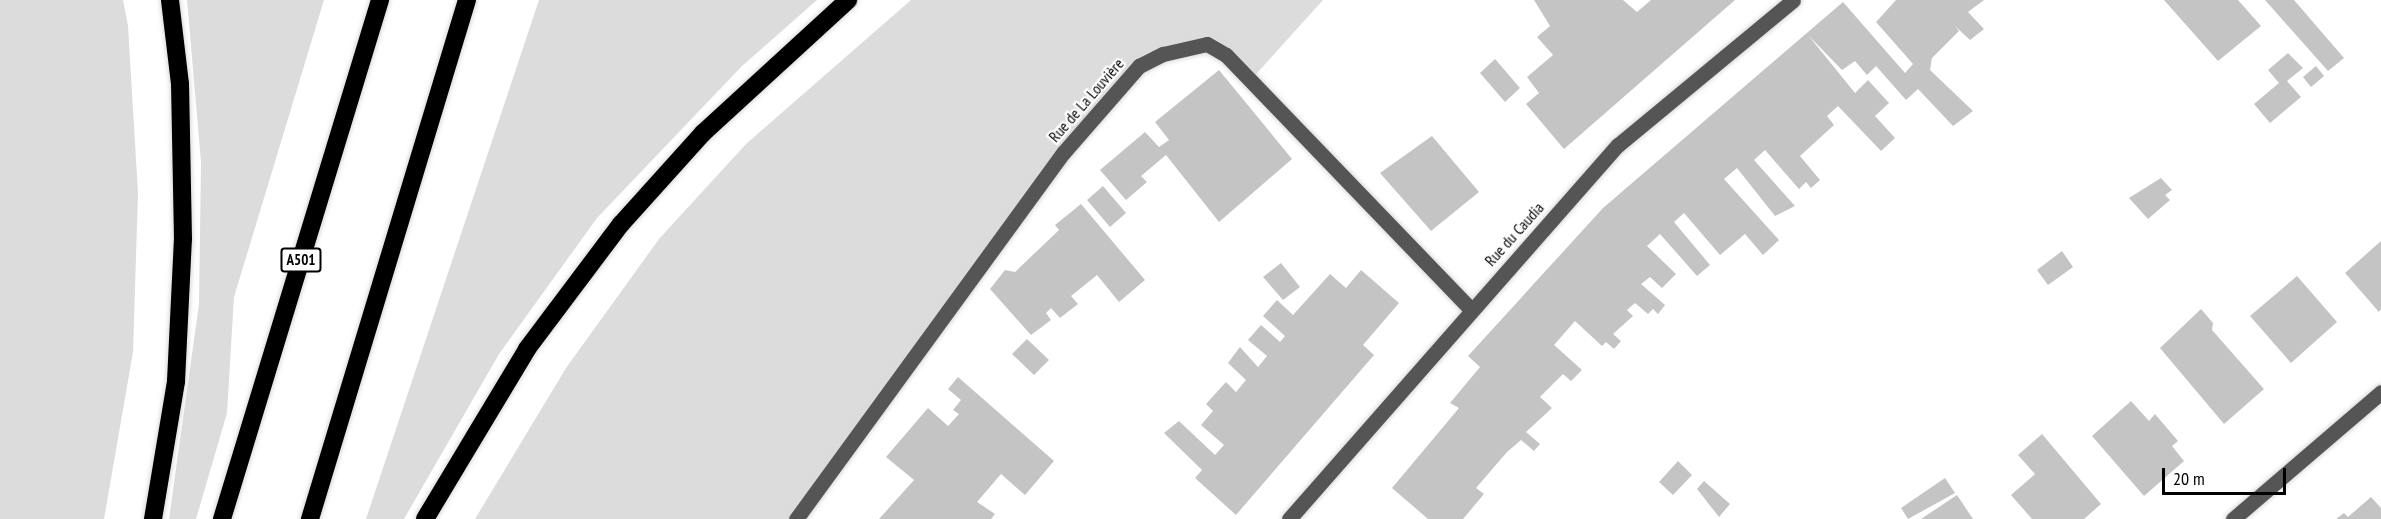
<!DOCTYPE html>
<html>
<head>
<meta charset="utf-8">
<style>
	body { margin:0 }
	#map { position:relative; width:2381px; height:519px; overflow:hidden; background:#fff; font-family:"PT Sans Narrow",sans-serif }
	div>[style] { position:absolute }
	.green>* { inset:0; background:#dcdcdc }
	.building>* { inset:0; background:#c4c4c4 }
	.roads { filter:drop-shadow(0 0 2px #dbdbdb) drop-shadow(0 0 2px #dbdbdb) }
	.minor>* { height:15px; margin:-7.5px; padding:0 7.5px; transform-origin:7.5px; border-radius:7.5px; background:#555 }
	.highway>* { height:18px; margin:-9px; padding:0 9px; transform-origin:9px; border-radius:9px; background:#000 }
	span { translate:-50% -50%; white-space:nowrap; text-align:center; line-height:1.15; -webkit-text-stroke:4.5px #fff; paint-order:stroke }
	.shield-label span { padding:2px 4px; background:#fff; border:2px solid; border-radius:4px; -webkit-text-stroke-width:0 }
	.shield-label { font-size:15px; color:#000; font-weight:700 }
	.street-label { font-size:16px; color:#000 }
	.scale { position:absolute; left:2162px; top:468px; width:124px; height:27px; box-sizing:border-box; border:3px solid #000; border-top:0; padding-left:8px; font-size:18px; line-height:21px; white-space:nowrap; color:#000; -webkit-text-stroke:4px #fff; paint-order:stroke }
</style>
</head>
<body>
<div id="map">
	<div class="green">
		<div style="clip-path:polygon(0 0,123px 0,128px 26px,138px 193px,133px 352px,104px 519px,0 519px)"></div>
		<div style="clip-path:polygon(187px 0,324px 0,234px 297px,227px 413px,196px 519px,169px 519px,199px 304px,201px 162px)"></div>
		<div style="clip-path:polygon(539px 0,817px 0,742px 66px,597px 218px,499px 354px,404px 519px,366px 519px)"></div>
		<div style="clip-path:polygon(911px 0,1323px 0,1250px 81px,1207px 44px,1139px 66px,1063px 153px,796px 519px,475px 519px,566px 368px,659px 239px,746px 144px)"></div>
	</div>
	<div class="building">
		<div style="clip-path:polygon(1534px 0,1623px 0,1637px 12px,1651px 0,1735px 0,1564px 149px,1526px 104px,1539px 93px,1527px 77px,1553px 55px,1537px 37px,1550px 26px)"></div>
		<div style="clip-path:polygon(1896px 0,1984px 0,1968px 12px,1984px 29px,1970px 40px,1955px 26px,1959px 31px,1932px 58px,1930px 70px,1973px 111px,1953px 126px,1918px 89px,1906px 100px,1876px 66px,1867px 75px,1855px 61px,1842px 70px,1808px 35px,1855px 93px,1868px 80px,1889px 103px,1875px 116px,1895px 138px,1881px 151px,1838px 106px,1827px 116px,1834px 125px,1800px 156px,1820px 180px,1811px 188px,1806px 182px,1799px 189px,1765px 150px,1754px 160px,1795px 206px,1775px 216px,1737px 168px,1724px 179px,1779px 240px,1763px 255px,1745px 234px,1720px 255px,1684px 213px,1674px 222px,1710px 265px,1697px 276px,1660px 234px,1647px 246px,1676px 274px,1662px 288px,1650px 277px,1641px 284px,1665px 305px,1658px 314px,1653px 309px,1648px 314px,1635px 303px,1627px 310px,1633px 316px,1613px 334px,1621px 341px,1614px 349px,1606px 342px,1602px 346px,1575px 321px,1554px 345px,1582px 370px,1571px 381px,1563px 374px,1540px 397px,1552px 408px,1526px 432px,1540px 444px,1534px 451px,1521px 440px,1507px 452px,1476px 488px,1484px 494px,1463px 519px,1428px 519px,1392px 488px,1459px 408px,1450px 403px,1480px 367px,1468px 356px,1603px 208px,1843px 2px,1905px 73px,1913px 64px,1876px 22px)"></div>
		<div style="clip-path:polygon(2164px 0,2238px 0,2261px 26px,2218px 61px)"></div>
		<div style="clip-path:polygon(2265px 0,2294px 0,2344px 58px,2328px 71px)"></div>
		<div style="clip-path:polygon(2288px 53px,2303px 68px,2287px 81px,2301px 97px,2270px 123px,2254px 104px,2279px 83px,2268px 70px)"></div>
		<div style="clip-path:polygon(1495px 59px,1520px 88px,1505px 102px,1480px 73px)"></div>
		<div style="clip-path:polygon(2316px 66px,2324px 76px,2311px 87px,2303px 77px)"></div>
		<div style="clip-path:polygon(1219px 70px,1292px 159px,1219px 222px,1166px 155px,1141px 176px,1147px 182px,1126px 200px,1100px 170px,1145px 132px,1159px 147px,1169px 140px,1155px 122px)"></div>
		<div style="clip-path:polygon(1432px 136px,1479px 192px,1431px 231px,1380px 173px)"></div>
		<div style="clip-path:polygon(2161px 178px,2172px 190px,2165px 195px,2170px 200px,2148px 219px,2129px 198px)"></div>
		<div style="clip-path:polygon(1103px 186px,1126px 213px,1110px 227px,1087px 200px)"></div>
		<div style="clip-path:polygon(1081px 204px,1145px 280px,1119px 302px,1097px 275px,1071px 296px,1078px 304px,1060px 318px,1051px 308px,1046px 313px,1051px 320px,1031px 335px,990px 289px,1005px 270px,1015px 272px,1059px 230px,1055px 225px)"></div>
		<div style="clip-path:polygon(2381px 241px,2381px 309px,2379px 312px,2345px 273px)"></div>
		<div style="clip-path:polygon(2062px 251px,2073px 267px,2048px 285px,2037px 270px)"></div>
		<div style="clip-path:polygon(1281px 263px,1300px 287px,1283px 300px,1263px 277px)"></div>
		<div style="clip-path:polygon(1361px 270px,1399px 303px,1363px 345px,1374px 355px,1236px 515px,1195px 478px,1202px 470px,1164px 433px,1179px 421px,1215px 455px,1224px 445px,1201px 425px,1213px 411px,1206px 404px,1226px 382px,1236px 392px,1246px 380px,1228px 363px,1240px 347px,1258px 367px,1267px 356px,1248px 340px,1261px 325px,1280px 342px,1285px 336px,1263px 316px,1277px 300px,1293px 315px,1330px 274px,1346px 288px)"></div>
		<div style="clip-path:polygon(2297px 276px,2337px 322px,2291px 363px,2250px 316px)"></div>
		<div style="clip-path:polygon(2201px 309px,2213px 323px,2212px 330px,2264px 389px,2224px 424px,2160px 348px)"></div>
		<div style="clip-path:polygon(1027px 339px,1049px 360px,1034px 375px,1012px 354px)"></div>
		<div style="clip-path:polygon(958px 377px,1054px 461px,1025px 495px,1001px 474px,977px 502px,995px 514px,991px 519px,879px 519px,914px 480px,886px 457px,928px 408px,948px 426px,959px 414px,953px 410px,961px 400px,948px 389px)"></div>
		<div style="clip-path:polygon(2131px 401px,2149px 421px,2155px 414px,2178px 441px,2172px 446px,2184px 461px,2144px 496px,2092px 436px)"></div>
		<div style="clip-path:polygon(2042px 434px,2101px 504px,2084px 519px,2032px 519px,2011px 495px,2035px 474px,2018px 455px)"></div>
		<div style="clip-path:polygon(1678px 461px,1692px 475px,1673px 495px,1659px 482px)"></div>
		<div style="clip-path:polygon(1945px 478px,1955px 493px,1908px 519px,1901px 508px)"></div>
		<div style="clip-path:polygon(1704px 481px,1730px 504px,1719px 517px,1697px 489px)"></div>
		<div style="clip-path:polygon(1957px 495px,1973px 519px,1921px 519px)"></div>
		<div style="clip-path:polygon(2371px 497px,2381px 508px,2381px 519px,2336px 519px,2344px 513px,2348px 517px)"></div>
	</div>
	<div class="roads">
		<div class="minor">
			<div style="left:796px;top:519px;width:453px;rotate:-53.9deg"></div>
			<div style="left:1063px;top:153px;width:116px;rotate:-48.9deg"></div>
			<div style="left:1139px;top:66px;width:27px;rotate:-27deg"></div>
			<div style="left:1163px;top:54px;width:45px;rotate:-12.8deg"></div>
			<div style="left:1207px;top:44px;width:22px;rotate:30deg"></div>
			<div style="left:1226px;top:55px;width:354px;rotate:46.1deg"></div>
			<div style="left:1289px;top:519px;width:498px;rotate:-48.7deg"></div>
			<div style="left:1618px;top:145px;width:227px;rotate:-39.6deg"></div>
			<div style="left:2233px;top:519px;width:195px;rotate:-40.6deg"></div>
		</div>
		<div class="highway">
			<div style="left:153px;top:519px;width:140px;rotate:-80.5deg"></div>
			<div style="left:176px;top:381px;width:142px;rotate:-87.2deg"></div>
			<div style="left:183px;top:239px;width:155px;rotate:-91.1deg"></div>
			<div style="left:180px;top:84px;width:85px;rotate:-96.8deg"></div>
			<div style="left:222px;top:519px;width:543px;rotate:-73.07deg"></div>
			<div style="left:310px;top:519px;width:542px;rotate:-73.17deg"></div>
			<div style="left:425px;top:519px;width:198px;rotate:-59deg"></div>
			<div style="left:527px;top:349px;width:156px;rotate:-53.1deg"></div>
			<div style="left:621px;top:224px;width:122px;rotate:-48deg"></div>
			<div style="left:703px;top:133px;width:197px;rotate:-42.5deg"></div>
		</div>
	</div>
	<div class="shield-label">
		<span style="left:301px;top:260px">A501</span>
	</div>
	<div class="street-label">
		<span style="left:1086px;top:100px;rotate:-49deg">Rue de La Louvière</span>
		<span style="left:1514px;top:234px;rotate:-48deg">Rue du Caudia</span>
	</div>
	<div class="scale">20 m</div>
</div>
</body>
</html>
